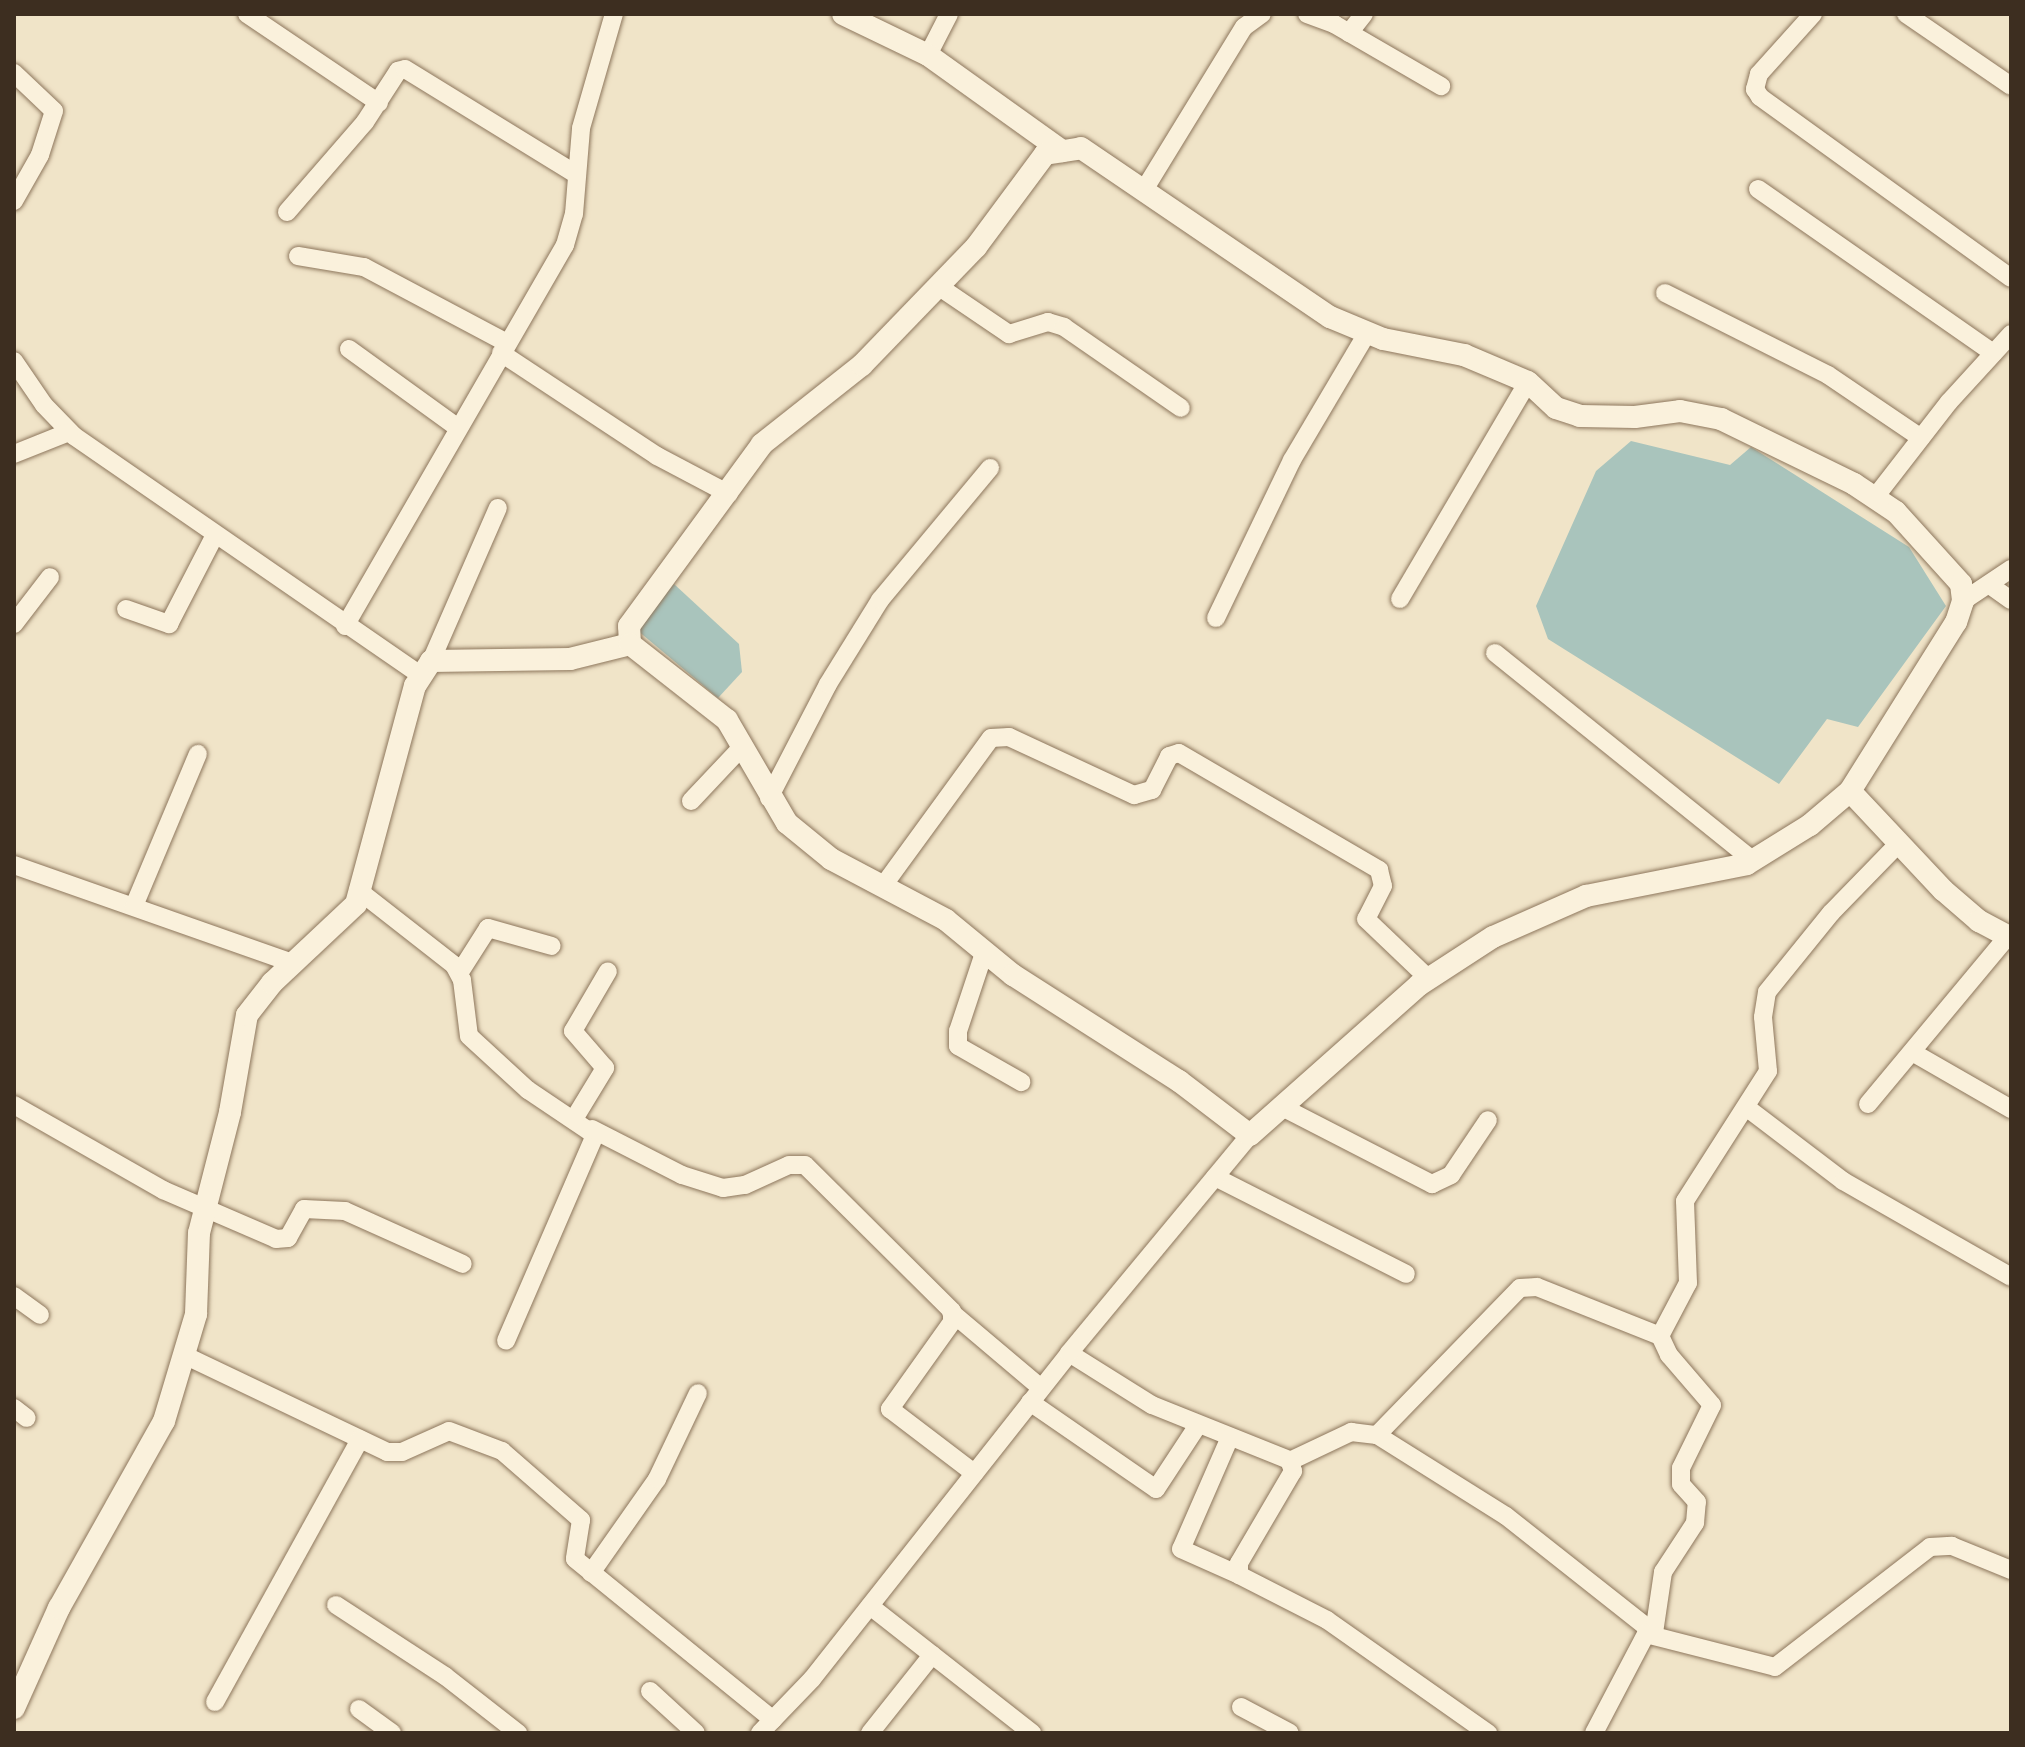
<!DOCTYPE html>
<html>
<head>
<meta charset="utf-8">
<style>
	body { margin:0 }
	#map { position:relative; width:2025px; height:1747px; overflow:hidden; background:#f0e4c8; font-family:"IBM Plex Serif",serif }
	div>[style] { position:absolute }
	.water>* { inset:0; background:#a9c4bc }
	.roads { filter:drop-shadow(0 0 2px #8d765c) drop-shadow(0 0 2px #8d765c) }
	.minor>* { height:18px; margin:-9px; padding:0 9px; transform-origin:9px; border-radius:9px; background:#faf1dc }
	.tertiary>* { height:22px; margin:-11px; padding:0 11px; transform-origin:11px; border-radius:11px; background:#faf1dc }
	span { translate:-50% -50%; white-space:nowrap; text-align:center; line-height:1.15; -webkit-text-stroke:6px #f7eed8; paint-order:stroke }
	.frame { position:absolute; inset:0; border:16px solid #3d2e20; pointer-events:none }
</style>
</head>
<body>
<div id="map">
	<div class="water">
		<div style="clip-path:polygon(1631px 441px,1730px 465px,1751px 447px,1909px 547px,1946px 606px,1858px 727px,1827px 719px,1779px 784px,1548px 639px,1536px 606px,1596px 471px)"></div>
		<div style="clip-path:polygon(674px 584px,739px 644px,742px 672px,718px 698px,637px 630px)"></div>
	</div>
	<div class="roads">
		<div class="minor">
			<div style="left:247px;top:14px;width:159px;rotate:34deg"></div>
			<div style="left:1307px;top:14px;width:29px;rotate:20deg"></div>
			<div style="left:1334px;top:24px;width:124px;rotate:30.1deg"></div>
			<div style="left:1813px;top:14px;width:81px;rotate:132deg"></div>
			<div style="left:1759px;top:74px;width:16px;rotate:105deg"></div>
			<div style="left:1755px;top:89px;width:9px;rotate:58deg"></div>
			<div style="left:1760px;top:97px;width:309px;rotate:35.8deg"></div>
			<div style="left:1906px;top:14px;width:127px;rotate:34.4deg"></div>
			<div style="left:1349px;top:33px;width:24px;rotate:-52deg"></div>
			<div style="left:928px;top:55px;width:46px;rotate:-62.9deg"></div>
			<div style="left:14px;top:73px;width:55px;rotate:43.5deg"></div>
			<div style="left:54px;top:111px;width:46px;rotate:107.7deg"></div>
			<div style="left:40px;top:155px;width:53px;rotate:119.5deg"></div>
			<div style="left:1758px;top:189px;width:287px;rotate:34.9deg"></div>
			<div style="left:1144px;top:190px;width:191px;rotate:-58.5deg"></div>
			<div style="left:1244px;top:27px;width:22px;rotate:-36deg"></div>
			<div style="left:287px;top:212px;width:119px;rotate:-49.1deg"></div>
			<div style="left:365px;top:122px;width:61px;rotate:-57.1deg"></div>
			<div style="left:398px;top:71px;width:7px;rotate:-16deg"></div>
			<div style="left:405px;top:69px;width:201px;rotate:31.6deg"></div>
			<div style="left:298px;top:256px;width:67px;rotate:9.5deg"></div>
			<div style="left:364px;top:267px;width:162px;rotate:28deg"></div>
			<div style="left:938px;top:286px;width:86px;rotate:34.1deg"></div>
			<div style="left:1009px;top:334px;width:41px;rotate:-17.1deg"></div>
			<div style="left:1048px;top:322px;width:17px;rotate:17deg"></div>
			<div style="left:1064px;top:327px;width:142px;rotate:34.7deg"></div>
			<div style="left:1665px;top:293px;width:182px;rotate:26.7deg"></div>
			<div style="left:1828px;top:375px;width:112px;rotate:34.1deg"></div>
			<div style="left:349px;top:349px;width:135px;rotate:35.9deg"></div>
			<div style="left:501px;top:353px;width:187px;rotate:33.4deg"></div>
			<div style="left:657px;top:456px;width:81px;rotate:27.8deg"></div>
			<div style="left:14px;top:361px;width:53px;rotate:55.7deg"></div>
			<div style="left:44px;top:405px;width:43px;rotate:45.9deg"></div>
			<div style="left:74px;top:436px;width:421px;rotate:34.6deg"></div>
			<div style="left:14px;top:454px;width:59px;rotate:-21.8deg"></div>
			<div style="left:1876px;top:496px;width:119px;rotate:-52.2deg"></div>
			<div style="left:1949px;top:402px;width:92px;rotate:-47.6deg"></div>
			<div style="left:1991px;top:586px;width:24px;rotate:35deg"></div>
			<div style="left:1400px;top:599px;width:252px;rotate:-59.5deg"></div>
			<div style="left:1963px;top:601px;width:58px;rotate:-33.7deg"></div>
			<div style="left:126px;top:609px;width:46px;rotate:19.2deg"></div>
			<div style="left:169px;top:624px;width:100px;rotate:-62.7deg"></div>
			<div style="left:1216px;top:618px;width:175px;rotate:-64.3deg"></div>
			<div style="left:1292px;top:460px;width:147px;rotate:-59.4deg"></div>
			<div style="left:14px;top:624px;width:59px;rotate:-52.5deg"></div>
			<div style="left:345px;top:626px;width:440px;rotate:-60deg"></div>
			<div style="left:565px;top:245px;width:32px;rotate:-74deg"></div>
			<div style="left:574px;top:214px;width:86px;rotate:-85.3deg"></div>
			<div style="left:581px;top:128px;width:119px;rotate:-73.9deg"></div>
			<div style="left:1495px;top:653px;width:332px;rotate:38.8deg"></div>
			<div style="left:431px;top:661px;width:167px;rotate:-66.4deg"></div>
			<div style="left:769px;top:798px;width:128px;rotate:-62.6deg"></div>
			<div style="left:828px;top:684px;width:99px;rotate:-58.2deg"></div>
			<div style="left:880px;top:600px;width:172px;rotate:-50.2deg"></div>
			<div style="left:691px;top:801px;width:73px;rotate:-46.7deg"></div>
			<div style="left:14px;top:865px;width:296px;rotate:19.4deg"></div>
			<div style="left:883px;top:886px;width:183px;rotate:-53.9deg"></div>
			<div style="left:991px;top:738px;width:18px;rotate:-3deg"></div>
			<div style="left:1009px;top:737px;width:138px;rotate:24.9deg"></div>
			<div style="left:1134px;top:795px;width:19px;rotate:-16deg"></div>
			<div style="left:1152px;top:790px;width:38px;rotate:-63deg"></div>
			<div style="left:1169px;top:756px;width:10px;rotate:-17deg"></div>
			<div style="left:1179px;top:753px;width:232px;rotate:30.3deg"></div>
			<div style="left:1379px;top:870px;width:16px;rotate:76deg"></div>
			<div style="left:1383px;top:886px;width:37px;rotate:117deg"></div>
			<div style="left:1366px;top:919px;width:87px;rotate:43.6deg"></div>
			<div style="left:358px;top:890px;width:122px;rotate:38deg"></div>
			<div style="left:454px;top:965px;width:17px;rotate:62deg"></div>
			<div style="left:462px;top:980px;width:56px;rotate:82.9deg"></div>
			<div style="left:469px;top:1036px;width:80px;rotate:42.5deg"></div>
			<div style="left:528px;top:1090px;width:81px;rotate:33.9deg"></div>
			<div style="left:595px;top:1135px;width:224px;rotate:113.4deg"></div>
			<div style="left:134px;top:906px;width:165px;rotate:-67.2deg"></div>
			<div style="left:984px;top:953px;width:82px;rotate:108.4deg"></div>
			<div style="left:958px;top:1031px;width:15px;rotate:90deg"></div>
			<div style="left:958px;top:1046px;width:73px;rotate:29.7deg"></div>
			<div style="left:460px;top:972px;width:52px;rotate:-57.5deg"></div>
			<div style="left:488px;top:928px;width:66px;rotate:15.7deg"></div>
			<div style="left:1912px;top:1052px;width:114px;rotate:29.9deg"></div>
			<div style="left:1868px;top:1104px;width:217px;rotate:-50.2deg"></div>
			<div style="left:14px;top:1105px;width:172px;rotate:29.7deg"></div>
			<div style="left:163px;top:1190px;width:123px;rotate:23.4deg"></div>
			<div style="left:276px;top:1239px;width:12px;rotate:-5deg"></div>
			<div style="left:288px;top:1238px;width:33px;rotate:-61deg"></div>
			<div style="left:304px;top:1209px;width:41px;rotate:2.8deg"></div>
			<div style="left:345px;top:1211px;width:129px;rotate:24.2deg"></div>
			<div style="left:1282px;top:1107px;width:169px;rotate:27.2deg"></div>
			<div style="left:1432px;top:1184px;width:21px;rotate:-25deg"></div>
			<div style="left:1451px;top:1175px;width:66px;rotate:-56.1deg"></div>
			<div style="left:1746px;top:1107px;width:122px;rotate:37.3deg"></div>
			<div style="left:1843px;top:1181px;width:193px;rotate:29.7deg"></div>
			<div style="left:574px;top:1119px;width:60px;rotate:-58.7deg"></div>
			<div style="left:605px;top:1068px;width:49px;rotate:-130.9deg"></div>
			<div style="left:573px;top:1031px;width:69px;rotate:-59.7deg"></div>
			<div style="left:592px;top:1129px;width:101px;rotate:27.1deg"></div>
			<div style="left:682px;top:1175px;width:43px;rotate:17.6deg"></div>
			<div style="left:723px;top:1188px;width:22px;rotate:-8deg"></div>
			<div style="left:745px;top:1185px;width:48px;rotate:-24.4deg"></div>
			<div style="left:789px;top:1165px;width:16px"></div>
			<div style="left:805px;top:1165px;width:207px;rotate:44.8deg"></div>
			<div style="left:952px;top:1311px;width:11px;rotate:90deg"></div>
			<div style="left:952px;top:1322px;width:107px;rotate:125.5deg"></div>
			<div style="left:890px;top:1409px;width:106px;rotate:37.3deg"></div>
			<div style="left:1215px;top:1177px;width:214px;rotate:26.9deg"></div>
			<div style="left:14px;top:1296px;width:32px;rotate:36deg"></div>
			<div style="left:951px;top:1312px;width:118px;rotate:40.2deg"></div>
			<div style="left:1069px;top:1353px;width:98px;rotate:32.1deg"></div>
			<div style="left:1152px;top:1405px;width:148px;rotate:21.9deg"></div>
			<div style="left:1289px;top:1460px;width:12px;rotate:70deg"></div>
			<div style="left:1293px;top:1471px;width:107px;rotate:120.4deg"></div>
			<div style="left:1239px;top:1563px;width:12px;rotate:90deg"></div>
			<div style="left:1239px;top:1575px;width:99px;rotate:27.1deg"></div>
			<div style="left:1327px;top:1620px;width:197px;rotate:35.1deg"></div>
			<div style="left:184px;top:1355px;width:225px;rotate:25.5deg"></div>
			<div style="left:387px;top:1452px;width:15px"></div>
			<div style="left:402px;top:1452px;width:51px;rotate:-24.1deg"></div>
			<div style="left:449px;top:1431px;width:57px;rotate:20.7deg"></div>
			<div style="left:502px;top:1451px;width:105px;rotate:41.1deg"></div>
			<div style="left:581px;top:1520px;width:39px;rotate:99deg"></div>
			<div style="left:575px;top:1559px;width:255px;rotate:39.1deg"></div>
			<div style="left:1030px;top:1402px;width:153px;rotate:34.6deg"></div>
			<div style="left:1156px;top:1489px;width:77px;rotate:-56.7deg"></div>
			<div style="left:14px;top:1408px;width:16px;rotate:38deg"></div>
			<div style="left:1377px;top:1435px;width:205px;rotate:-45.8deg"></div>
			<div style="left:1520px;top:1288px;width:17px;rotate:-3deg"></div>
			<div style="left:1537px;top:1287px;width:132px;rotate:21.7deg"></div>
			<div style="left:1230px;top:1437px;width:122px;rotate:113.6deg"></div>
			<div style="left:1181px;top:1549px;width:64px;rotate:24.1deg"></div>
			<div style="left:1290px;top:1461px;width:68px;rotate:-25.4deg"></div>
			<div style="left:1351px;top:1432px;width:26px;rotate:7deg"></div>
			<div style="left:1377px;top:1435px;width:152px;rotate:32.1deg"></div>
			<div style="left:1506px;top:1516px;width:189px;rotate:38.3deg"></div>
			<div style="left:591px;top:1573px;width:115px;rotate:-54.9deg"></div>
			<div style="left:657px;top:1479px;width:95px;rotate:-64.5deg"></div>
			<div style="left:336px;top:1605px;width:130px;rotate:33.1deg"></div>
			<div style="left:445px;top:1676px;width:93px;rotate:38deg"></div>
			<div style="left:870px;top:1606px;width:206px;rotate:38.1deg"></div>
			<div style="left:1654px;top:1633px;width:62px;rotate:-81.6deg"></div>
			<div style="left:1663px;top:1572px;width:59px;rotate:-56.9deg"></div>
			<div style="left:1695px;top:1523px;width:21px;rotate:-85deg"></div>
			<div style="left:1697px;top:1502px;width:24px;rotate:-132deg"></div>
			<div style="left:1681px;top:1484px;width:16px;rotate:-90deg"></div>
			<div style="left:1681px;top:1468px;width:70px;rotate:-63.8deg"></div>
			<div style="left:1712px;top:1405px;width:66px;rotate:-130.7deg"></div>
			<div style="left:1669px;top:1355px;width:21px;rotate:-115deg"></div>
			<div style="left:1660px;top:1336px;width:60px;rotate:-62.2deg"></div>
			<div style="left:1688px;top:1283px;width:82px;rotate:-92.1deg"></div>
			<div style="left:1685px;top:1201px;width:154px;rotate:-57.4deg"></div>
			<div style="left:1768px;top:1071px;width:54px;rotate:-95.3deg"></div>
			<div style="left:1763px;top:1017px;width:25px;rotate:-81deg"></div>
			<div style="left:1767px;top:992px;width:102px;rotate:-51deg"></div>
			<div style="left:1831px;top:913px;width:98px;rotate:-45.8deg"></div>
			<div style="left:650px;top:1691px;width:62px;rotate:42.4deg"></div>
			<div style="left:215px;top:1702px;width:300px;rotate:-61.1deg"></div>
			<div style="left:1241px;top:1707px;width:55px;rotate:28deg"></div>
			<div style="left:359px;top:1709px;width:41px;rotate:36deg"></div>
			<div style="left:760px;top:1733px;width:75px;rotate:-46.1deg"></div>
			<div style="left:812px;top:1679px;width:415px;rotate:-51.7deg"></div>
			<div style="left:1069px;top:1353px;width:283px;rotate:-50.3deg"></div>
			<div style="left:870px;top:1733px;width:100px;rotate:-51.5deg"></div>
			<div style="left:1594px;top:1733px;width:112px;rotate:-62.3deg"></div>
			<div style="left:1646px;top:1634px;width:133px;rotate:14.3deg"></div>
			<div style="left:1775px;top:1667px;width:196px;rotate:-37.7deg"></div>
			<div style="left:1930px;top:1547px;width:22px;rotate:-3deg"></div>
			<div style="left:1952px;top:1546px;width:64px;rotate:22.1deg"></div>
		</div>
		<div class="tertiary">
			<div style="left:843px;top:14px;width:94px;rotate:25.8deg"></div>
			<div style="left:928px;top:55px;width:165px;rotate:35.6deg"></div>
			<div style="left:630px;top:644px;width:18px;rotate:-93deg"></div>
			<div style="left:629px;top:626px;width:225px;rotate:-53.8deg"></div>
			<div style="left:762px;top:444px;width:127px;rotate:-38.3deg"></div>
			<div style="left:862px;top:365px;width:164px;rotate:-46deg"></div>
			<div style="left:976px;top:247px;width:116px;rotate:-53.4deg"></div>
			<div style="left:1045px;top:154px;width:36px;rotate:-9deg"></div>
			<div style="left:1081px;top:148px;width:301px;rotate:34.2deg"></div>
			<div style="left:1330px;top:317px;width:57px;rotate:22.5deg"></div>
			<div style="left:1383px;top:339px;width:83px;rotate:11.2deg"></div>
			<div style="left:1464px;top:355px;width:69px;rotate:22.9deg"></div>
			<div style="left:1528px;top:382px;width:38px;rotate:43deg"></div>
			<div style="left:1556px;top:408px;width:25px;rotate:18deg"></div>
			<div style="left:1580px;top:416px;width:55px;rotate:1deg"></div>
			<div style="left:1635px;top:417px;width:45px;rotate:-7.6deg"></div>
			<div style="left:1680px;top:411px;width:42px;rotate:11deg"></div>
			<div style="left:1721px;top:419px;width:148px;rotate:26deg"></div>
			<div style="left:1854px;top:484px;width:50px;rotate:33.7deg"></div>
			<div style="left:1896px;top:512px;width:97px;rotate:47.9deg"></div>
			<div style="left:1961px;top:584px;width:17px;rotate:83deg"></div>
			<div style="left:1963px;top:601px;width:22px;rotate:108deg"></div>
			<div style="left:1956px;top:622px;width:199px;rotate:122.1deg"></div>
			<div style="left:1850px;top:791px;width:136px;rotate:46.8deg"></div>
			<div style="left:1943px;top:890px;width:48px;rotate:40.7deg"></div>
			<div style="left:1979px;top:921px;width:36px;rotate:28deg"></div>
			<div style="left:14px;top:1708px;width:110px;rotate:-65.8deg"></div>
			<div style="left:59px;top:1608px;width:214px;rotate:-60.7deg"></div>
			<div style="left:164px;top:1421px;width:112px;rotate:-73.3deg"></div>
			<div style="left:196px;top:1314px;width:81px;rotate:-87.9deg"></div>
			<div style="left:199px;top:1233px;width:125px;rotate:-75.6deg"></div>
			<div style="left:230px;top:1112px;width:98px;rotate:-80.1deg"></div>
			<div style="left:247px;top:1015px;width:41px;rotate:-52deg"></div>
			<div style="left:272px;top:983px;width:115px;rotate:-43.2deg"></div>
			<div style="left:356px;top:904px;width:226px;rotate:-74.9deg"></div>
			<div style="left:415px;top:686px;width:30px;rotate:-57deg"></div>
			<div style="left:431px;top:661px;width:139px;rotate:-0.8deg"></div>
			<div style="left:570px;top:659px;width:62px;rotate:-14deg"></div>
			<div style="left:630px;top:644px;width:123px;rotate:38.1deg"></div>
			<div style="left:727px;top:720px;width:119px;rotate:59.8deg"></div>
			<div style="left:787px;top:823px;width:57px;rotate:39.3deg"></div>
			<div style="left:831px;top:859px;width:130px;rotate:27.9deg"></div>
			<div style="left:946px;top:920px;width:87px;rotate:39.4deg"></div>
			<div style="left:1013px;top:975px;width:197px;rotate:32.6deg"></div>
			<div style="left:1179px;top:1081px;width:89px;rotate:37.3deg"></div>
			<div style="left:1250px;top:1135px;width:226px;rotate:-41.6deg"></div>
			<div style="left:1419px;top:985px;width:88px;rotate:-33deg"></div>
			<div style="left:1493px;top:937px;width:102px;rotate:-23.8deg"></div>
			<div style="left:1586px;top:896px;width:164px;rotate:-11.2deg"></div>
			<div style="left:1747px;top:864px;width:74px;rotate:-31.8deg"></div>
			<div style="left:1810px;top:825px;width:52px;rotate:-40.4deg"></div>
		</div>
	</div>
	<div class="frame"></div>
</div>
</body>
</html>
